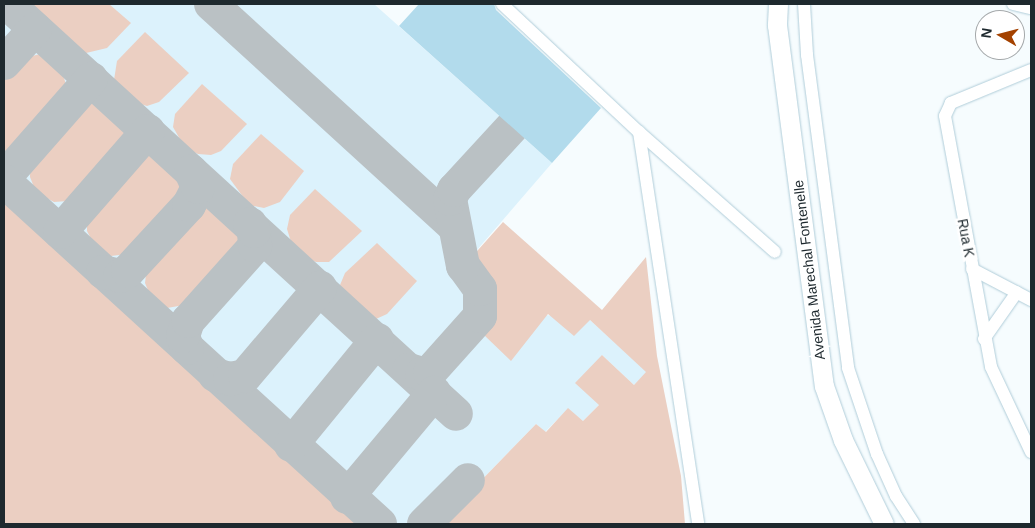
<!DOCTYPE html>
<html>
<head>
<meta charset="utf-8">
<style>
	body { margin:0 }
	#map { position:relative; width:1035px; height:528px; overflow:hidden; background:#f6fcfe; font-family:Arial,sans-serif }
	div>[style] { position:absolute }
	.built>* { inset:0; background:#dcf2fc }
	.green>* { inset:0; background:#ebcfc2 }
	.taxiway>* { height:34px; margin:-17px; padding:0 17px; transform-origin:17px; border-radius:17px; background:#bac1c4 }
	.building>* { inset:0; background:#b2dbec }
	.roads { filter:drop-shadow(0 0 1px #b0cdd9) drop-shadow(0 0 1px #b0cdd9) }
	.street>* { height:12px; margin:-6px; padding:0 6px; transform-origin:6px; border-radius:6px; background:#fff }
	.secondary>* { height:19px; margin:-9.5px; padding:0 9.5px; transform-origin:9.5px; border-radius:9.5px; background:#fff }
	span { translate:-50% -50%; white-space:nowrap; text-align:center; line-height:1.15; -webkit-text-stroke:5px #fff; paint-order:stroke }
	.street-label { font-size:14px; color:#1e292e }
	.frame { position:absolute; inset:0; border:5px solid #1e292e; pointer-events:none }
	.north { position:absolute; left:975px; top:10px; width:50px; height:50px; box-sizing:border-box; background:#fff; border:1px solid #a5a9ab; border-radius:50%; rotate:278deg; font-size:14px; font-weight:700; line-height:20px; text-align:center; color:#1e292e }
	.north::after { content:''; display:block; margin:auto; width:18px; height:22px; background:#a44200; clip-path:polygon(50% 0,100% 100%,50% 72%,0 100%) }
</style>
</head>
<body>
<div id="map">
	<div class="built">
		<div style="clip-path:polygon(4px 4px,374px 4px,552px 163px,470px 258px,486px 273px,493px 290px,493px 309px,590px 320px,647px 372px,634px 385px,602px 355px,599px 405px,583px 421px,568px 409px,545px 432px,536px 424px,439px 524px,365px 524px,4px 194px)"></div>
	</div>
	<div class="green">
		<div style="clip-path:polygon(28px 4px,109px 4px,131px 23px,107px 48px,86px 53px,78px 50px)"></div>
		<div style="clip-path:polygon(145px 32px,189px 73px,159px 102px,147px 106px,134px 102px,119px 92px,114px 80px,117px 61px)"></div>
		<div style="clip-path:polygon(40px 54px,61px 67px,66px 85px,61px 98px,16px 147px,4px 152px,4px 79px,21px 59px)"></div>
		<div style="clip-path:polygon(202px 84px,247px 124px,221px 151px,211px 155px,198px 154px,185px 148px,173px 127px,175px 114px)"></div>
		<div style="clip-path:polygon(99px 98px,115px 107px,125px 121px,124px 139px,68px 201px,54px 202px,36px 192px,30px 177px,30px 160px,81px 100px)"></div>
		<div style="clip-path:polygon(261px 134px,304px 171px,280px 202px,264px 208px,249px 205px,230px 179px,233px 164px)"></div>
		<div style="clip-path:polygon(161px 152px,174px 160px,182px 175px,182px 196px,127px 254px,111px 256px,96px 248px,87px 231px,87px 210px,141px 153px)"></div>
		<div style="clip-path:polygon(315px 189px,362px 231px,329px 262px,316px 262px,300px 255px,292px 245px,287px 229px,290px 215px)"></div>
		<div style="clip-path:polygon(4px 194px,365px 524px,4px 524px)"></div>
		<div style="clip-path:polygon(215px 204px,231px 210px,241px 227px,240px 245px,190px 304px,167px 308px,152px 300px,145px 283px,147px 266px,197px 209px)"></div>
		<div style="clip-path:polygon(503px 222px,602px 310px,646px 257px,657px 356px,681px 476px,685px 524px,439px 524px,536px 424px,546px 432px,568px 408px,583px 421px,599px 405px,575px 383px,602px 355px,634px 385px,646px 372px,590px 320px,574px 336px,548px 314px,511px 361px,484px 335px,493px 309px,493px 290px,486px 273px,470px 259px)"></div>
		<div style="clip-path:polygon(377px 243px,417px 281px,387px 314px,376px 319px,367px 317px,343px 294px,340px 285px,345px 273px)"></div>
	</div>
	<div class="taxiway">
		<div style="left:8px;top:4px;width:607px;rotate:42.46deg"></div>
		<div style="left:211px;top:4px;width:328px;rotate:42.4deg"></div>
		<div style="left:4px;top:63px;width:46px;rotate:-47.6deg"></div>
		<div style="left:4px;top:178px;width:132px;rotate:-48.7deg"></div>
		<div style="left:4px;top:181px;width:509px;rotate:42.37deg"></div>
		<div style="left:60px;top:232px;width:134px;rotate:-48.9deg"></div>
		<div style="left:103px;top:272px;width:17px;rotate:13deg"></div>
		<div style="left:120px;top:276px;width:9px;rotate:-32deg"></div>
		<div style="left:128px;top:271px;width:90px;rotate:-47.3deg"></div>
		<div style="left:189px;top:205px;width:20px;rotate:-63deg"></div>
		<div style="left:198px;top:187px;width:17px;rotate:-114deg"></div>
		<div style="left:187px;top:348px;width:13px;rotate:-108deg"></div>
		<div style="left:183px;top:336px;width:16px;rotate:-72deg"></div>
		<div style="left:188px;top:321px;width:101px;rotate:-48.2deg"></div>
		<div style="left:255px;top:246px;width:15px;rotate:-94deg"></div>
		<div style="left:254px;top:231px;width:8px;rotate:-120deg"></div>
		<div style="left:409px;top:370px;width:14px;rotate:17deg"></div>
		<div style="left:422px;top:374px;width:8px;rotate:-14deg"></div>
		<div style="left:430px;top:372px;width:75px;rotate:-48.2deg"></div>
		<div style="left:480px;top:316px;width:27px;rotate:-90deg"></div>
		<div style="left:480px;top:289px;width:29px;rotate:-126deg"></div>
		<div style="left:463px;top:266px;width:68px;rotate:-101deg"></div>
		<div style="left:450px;top:199px;width:10px;rotate:-66deg"></div>
		<div style="left:454px;top:190px;width:86px;rotate:-47.4deg"></div>
		<div style="left:215px;top:375px;width:16px;rotate:15deg"></div>
		<div style="left:230px;top:379px;width:15px;rotate:-11deg"></div>
		<div style="left:245px;top:376px;width:116px;rotate:-49.6deg"></div>
		<div style="left:291px;top:445px;width:136px;rotate:-50.7deg"></div>
		<div style="left:347px;top:497px;width:136px;rotate:-50.1deg"></div>
		<div style="left:424px;top:524px;width:62px;rotate:-45deg"></div>
	</div>
	<div class="building">
		<div style="clip-path:polygon(419px 4px,494px 4px,496px 10px,601px 108px,552px 163px,399px 26px)"></div>
	</div>
	<div class="roads">
		<div class="street">
			<div style="left:502px;top:4px;width:187px;rotate:43.1deg"></div>
			<div style="left:639px;top:132px;width:181px;rotate:41.4deg"></div>
			<div style="left:804px;top:4px;width:51px;rotate:86.6deg"></div>
			<div style="left:807px;top:55px;width:316px;rotate:82.5deg"></div>
			<div style="left:848px;top:368px;width:91px;rotate:71.4deg"></div>
			<div style="left:877px;top:454px;width:46px;rotate:65.7deg"></div>
			<div style="left:896px;top:496px;width:33px;rotate:57deg"></div>
			<div style="left:1013px;top:4px;width:18px;rotate:13deg"></div>
			<div style="left:1031px;top:70px;width:87px;rotate:157.6deg"></div>
			<div style="left:951px;top:103px;width:14px;rotate:115deg"></div>
			<div style="left:945px;top:116px;width:255px;rotate:79.6deg"></div>
			<div style="left:991px;top:367px;width:94px;rotate:64.8deg"></div>
			<div style="left:639px;top:132px;width:396px;rotate:81.4deg"></div>
			<div style="left:972px;top:269px;width:67px;rotate:27.7deg"></div>
			<div style="left:984px;top:339px;width:57px;rotate:-54.9deg"></div>
		</div>
		<div class="secondary">
			<div style="left:778px;top:4px;width:21px;rotate:93deg"></div>
			<div style="left:777px;top:25px;width:364px;rotate:82.6deg"></div>
			<div style="left:824px;top:386px;width:57px;rotate:70.6deg"></div>
			<div style="left:843px;top:440px;width:93px;rotate:64deg"></div>
		</div>
	</div>
	<div class="street-label">
		<span style="left:966px;top:238px;rotate:79deg">Rua K</span>
		<span style="left:809px;top:270px;rotate:-97deg">Avenida Marechal Fontenelle</span>
	</div>
	<div class="frame"></div>
	<div class="north">N</div>
</div>
</body>
</html>
